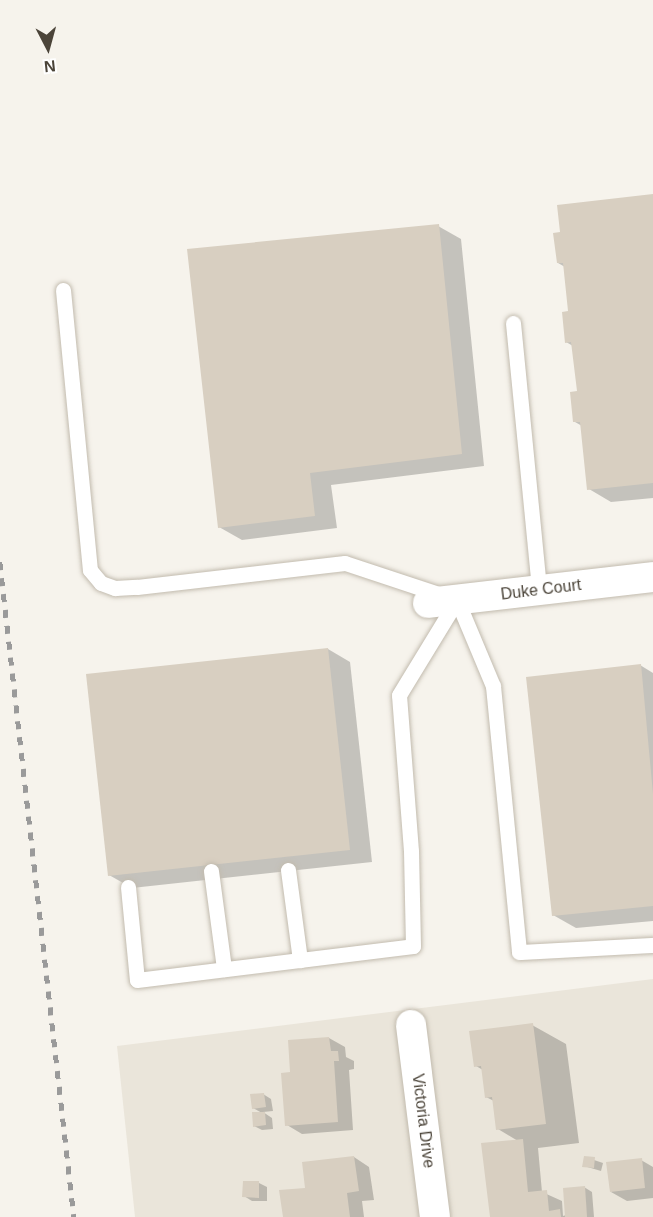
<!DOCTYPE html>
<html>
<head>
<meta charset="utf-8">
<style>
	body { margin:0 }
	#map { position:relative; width:653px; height:1217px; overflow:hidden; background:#f6f3ec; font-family:Helvetica,sans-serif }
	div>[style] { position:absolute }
	.residential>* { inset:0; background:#eae5da }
	.shadow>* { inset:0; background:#0003 }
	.building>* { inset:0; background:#d8cfc1 }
	.roads { filter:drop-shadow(0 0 2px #c2bbae) drop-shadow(0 0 2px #c2bbae) }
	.lane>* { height:15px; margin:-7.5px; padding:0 7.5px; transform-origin:7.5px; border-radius:7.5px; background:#fff }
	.street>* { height:30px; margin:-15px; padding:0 15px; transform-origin:15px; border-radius:15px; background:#fff }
	.rail>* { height:4.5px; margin-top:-2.25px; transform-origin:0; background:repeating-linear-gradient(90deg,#9a9a9a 0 8px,transparent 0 16px) }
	span { translate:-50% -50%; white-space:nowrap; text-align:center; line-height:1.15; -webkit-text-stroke:6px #fff; paint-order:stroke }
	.street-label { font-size:16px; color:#4b4439 }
	.north { position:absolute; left:18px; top:18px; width:60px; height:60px; -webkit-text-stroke:4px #fff; paint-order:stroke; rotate:174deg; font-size:16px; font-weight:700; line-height:24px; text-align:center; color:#4b4439 }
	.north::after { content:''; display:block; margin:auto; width:21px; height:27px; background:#4b4439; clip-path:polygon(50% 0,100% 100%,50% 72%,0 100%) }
</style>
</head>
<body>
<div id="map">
	<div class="residential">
		<div style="clip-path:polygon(653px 979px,653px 1217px,135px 1217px,117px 1046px)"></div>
	</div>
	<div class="shadow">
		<div style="clip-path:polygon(653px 196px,653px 498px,611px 502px,589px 489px,582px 426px,575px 422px,579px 393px,573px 346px,566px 342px,570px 313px,565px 267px,558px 263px)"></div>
		<div style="clip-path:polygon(438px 226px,461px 239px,484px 466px,331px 485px,337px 528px,242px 540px,219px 527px)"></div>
		<div style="clip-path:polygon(328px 649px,350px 662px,372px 862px,132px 888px,109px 875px)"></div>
		<div style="clip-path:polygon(640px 665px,653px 673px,653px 921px,576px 928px,553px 915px)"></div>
		<div style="clip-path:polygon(532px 1025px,566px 1044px,579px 1143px,538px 1148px,542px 1192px,562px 1201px,563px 1216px,566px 1215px,584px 1187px,592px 1192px,594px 1217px,491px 1217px,518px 1141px,498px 1129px,494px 1101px,486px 1097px,483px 1070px,476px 1066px)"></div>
		<div style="clip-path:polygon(329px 1038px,345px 1047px,346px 1057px,354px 1061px,354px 1069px,349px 1070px,353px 1130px,302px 1134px,287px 1125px,292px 1074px)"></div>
		<div style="clip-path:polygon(263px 1094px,271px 1099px,273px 1111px,263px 1112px,272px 1118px,273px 1129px,262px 1130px,254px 1126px,262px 1113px,253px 1108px)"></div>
		<div style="clip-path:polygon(354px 1157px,369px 1167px,374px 1200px,362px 1201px,364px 1217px,284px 1217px)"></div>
		<div style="clip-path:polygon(585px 1157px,603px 1163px,601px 1171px,584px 1166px)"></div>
		<div style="clip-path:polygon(641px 1160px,653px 1167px,653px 1198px,627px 1201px,611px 1192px)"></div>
		<div style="clip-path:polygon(259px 1183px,267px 1187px,267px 1201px,252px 1201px,244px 1196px)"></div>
	</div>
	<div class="building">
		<div style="clip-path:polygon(653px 194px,653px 483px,587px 490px,580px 422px,573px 422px,570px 392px,577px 391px,571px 342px,565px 343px,562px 312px,568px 311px,563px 263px,557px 263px,553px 233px,560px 232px,557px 205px)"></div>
		<div style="clip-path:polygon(439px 224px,462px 454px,310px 473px,315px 516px,218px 528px,187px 249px)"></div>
		<div style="clip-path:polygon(328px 648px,350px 850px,108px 876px,86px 674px)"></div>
		<div style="clip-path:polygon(641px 664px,653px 794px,653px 906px,552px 916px,526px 677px)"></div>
		<div style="clip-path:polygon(533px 1023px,546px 1124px,496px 1130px,492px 1097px,485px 1098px,481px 1066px,474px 1067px,469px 1031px)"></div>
		<div style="clip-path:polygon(329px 1037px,331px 1051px,338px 1051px,339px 1061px,334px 1061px,338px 1122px,285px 1126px,281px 1073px,290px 1072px,288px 1040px)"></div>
		<div style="clip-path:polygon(264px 1093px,266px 1107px,252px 1109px,250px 1094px)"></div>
		<div style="clip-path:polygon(252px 1112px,265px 1112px,266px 1125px,253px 1127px)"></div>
		<div style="clip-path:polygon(523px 1139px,528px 1192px,547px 1190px,549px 1211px,560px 1209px,561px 1217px,490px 1217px,481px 1143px)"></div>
		<div style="clip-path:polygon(354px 1156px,359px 1191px,347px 1193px,350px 1217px,283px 1217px,279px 1190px,305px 1188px,302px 1162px)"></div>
		<div style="clip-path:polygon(584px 1156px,595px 1157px,594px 1168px,582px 1167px)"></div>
		<div style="clip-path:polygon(642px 1158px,645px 1188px,610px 1192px,606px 1162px)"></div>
		<div style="clip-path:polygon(243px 1181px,259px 1181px,259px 1198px,242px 1197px)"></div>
		<div style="clip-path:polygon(585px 1186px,587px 1217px,565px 1217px,563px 1188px)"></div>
	</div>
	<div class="roads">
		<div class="lane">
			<div style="left:63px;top:290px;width:281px;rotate:84.5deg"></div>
			<div style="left:90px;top:570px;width:17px;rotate:50deg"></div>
			<div style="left:101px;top:583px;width:15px;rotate:20deg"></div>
			<div style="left:115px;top:588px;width:22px;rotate:-3deg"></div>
			<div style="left:137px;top:587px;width:209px;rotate:-6.6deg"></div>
			<div style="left:345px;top:563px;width:118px;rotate:18.3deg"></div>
			<div style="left:457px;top:600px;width:93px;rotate:67.3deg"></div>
			<div style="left:493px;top:686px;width:267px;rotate:84.4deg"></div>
			<div style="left:519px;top:952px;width:134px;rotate:-3deg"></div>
			<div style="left:513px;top:323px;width:268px;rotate:84.4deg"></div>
			<div style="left:288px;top:870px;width:91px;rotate:82.4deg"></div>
			<div style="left:211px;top:871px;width:99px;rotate:82.4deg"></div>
			<div style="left:128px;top:887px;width:93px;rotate:84.5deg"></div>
			<div style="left:137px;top:980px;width:278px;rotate:-7deg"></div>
			<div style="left:413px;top:946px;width:95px;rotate:-91.2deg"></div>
			<div style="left:411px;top:851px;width:156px;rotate:-94.4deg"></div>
			<div style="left:399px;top:695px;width:111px;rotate:-58.6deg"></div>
		</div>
		<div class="street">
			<div style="left:428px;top:603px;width:226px;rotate:-6.6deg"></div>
			<div style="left:411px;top:1025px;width:193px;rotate:82.9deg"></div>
		</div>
	</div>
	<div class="rail">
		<div style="left:0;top:562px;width:659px;rotate:83.55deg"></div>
	</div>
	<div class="street-label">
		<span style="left:541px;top:590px;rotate:-7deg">Duke Court</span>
		<span style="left:423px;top:1121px;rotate:83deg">Victoria Drive</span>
	</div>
	<div class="north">N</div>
</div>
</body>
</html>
